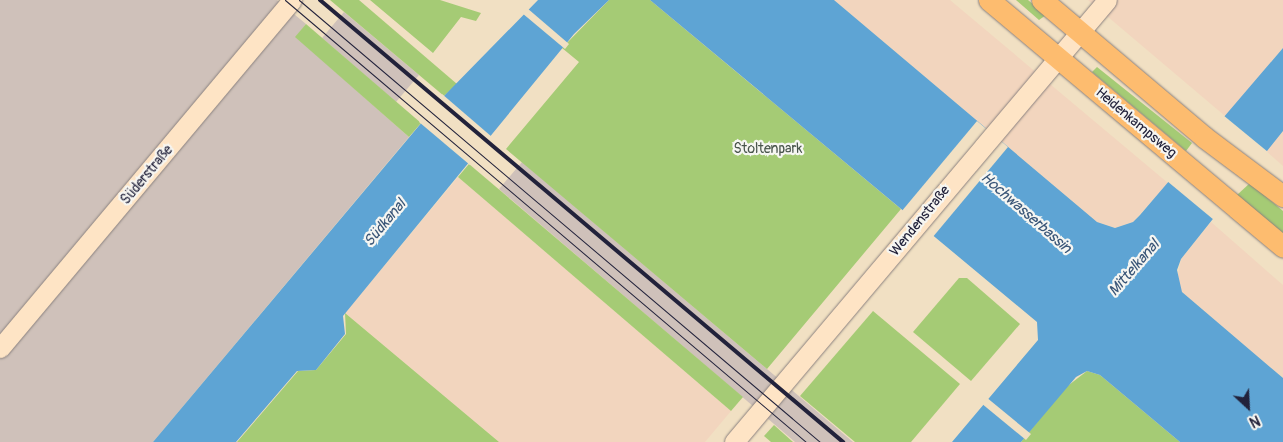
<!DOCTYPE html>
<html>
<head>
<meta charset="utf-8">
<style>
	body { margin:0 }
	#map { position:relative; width:1283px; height:442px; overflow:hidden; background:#f1e0c3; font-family:Pangolin,sans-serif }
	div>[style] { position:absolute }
	.built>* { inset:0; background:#f2d5be }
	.industrial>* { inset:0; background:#cfc1ba }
	.green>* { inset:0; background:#a5cb75 }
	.water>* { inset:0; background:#5ea4d4 }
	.pier>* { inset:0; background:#f1e0c3 }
	.roads { filter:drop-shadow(0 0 1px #8a817f) drop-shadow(0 0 1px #8a817f) }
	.secondary>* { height:19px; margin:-9.5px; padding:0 9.5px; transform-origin:9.5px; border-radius:9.5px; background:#fee4c5 }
	.primary>* { height:21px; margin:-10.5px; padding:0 10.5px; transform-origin:10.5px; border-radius:10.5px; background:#fdbc6f }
	.tram>* { height:1px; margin:-0.5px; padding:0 0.5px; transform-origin:0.5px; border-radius:0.5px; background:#22223b }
	.rail>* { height:4px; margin:-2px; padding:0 2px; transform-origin:2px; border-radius:2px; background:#22223b }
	span { translate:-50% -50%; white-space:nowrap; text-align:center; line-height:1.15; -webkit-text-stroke:4.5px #f6f6f2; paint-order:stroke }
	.street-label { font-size:14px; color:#22223b }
	.park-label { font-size:14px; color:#49554c }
	.water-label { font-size:15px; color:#3a5678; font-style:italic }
	.north { position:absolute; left:1223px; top:382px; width:50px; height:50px; -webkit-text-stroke:4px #f6f6f2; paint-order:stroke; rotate:155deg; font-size:14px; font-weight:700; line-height:20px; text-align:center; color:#22223b }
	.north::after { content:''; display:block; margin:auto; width:18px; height:22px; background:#22223b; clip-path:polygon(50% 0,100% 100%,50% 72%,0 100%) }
</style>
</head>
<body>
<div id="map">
	<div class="built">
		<div style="clip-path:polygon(834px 0,950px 0,1168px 183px,1133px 222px,1115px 228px,1097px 222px)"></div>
		<div style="clip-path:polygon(1088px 0,1283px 0,1283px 48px,1225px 116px)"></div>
		<div style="clip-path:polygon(1283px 131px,1283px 166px,1266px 151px)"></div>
		<div style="clip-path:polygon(458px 177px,731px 411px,705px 442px,499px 442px,345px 313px)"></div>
		<div style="clip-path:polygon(1211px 222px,1283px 285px,1283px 378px,1182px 292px,1177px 280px,1181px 259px)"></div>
	</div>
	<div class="industrial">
		<div style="clip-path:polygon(0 0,277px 0,306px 24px,296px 37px,409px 137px,153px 442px,0 442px)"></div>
		<div style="clip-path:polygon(344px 12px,419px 75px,396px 102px,322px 38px)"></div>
		<div style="clip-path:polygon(522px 162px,767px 369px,853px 442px,795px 442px,499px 189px)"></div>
	</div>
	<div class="green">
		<div style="clip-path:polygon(330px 0,359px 0,457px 84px,444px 96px)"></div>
		<div style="clip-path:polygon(370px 0,440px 0,481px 13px,476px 21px,461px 17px,433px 53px)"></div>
		<div style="clip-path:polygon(609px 0,650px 0,901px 209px,767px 369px,506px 149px,579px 62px,562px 48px)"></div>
		<div style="clip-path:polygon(1016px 0,1028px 0,1046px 15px,1039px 20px)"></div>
		<div style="clip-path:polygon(306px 24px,421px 123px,409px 137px,295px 37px)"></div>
		<div style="clip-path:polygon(1097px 67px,1192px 143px,1186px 151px,1092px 72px)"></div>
		<div style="clip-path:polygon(469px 164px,743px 397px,731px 411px,458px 177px)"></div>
		<div style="clip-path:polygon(1250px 183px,1283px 211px,1283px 234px,1237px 195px)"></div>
		<div style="clip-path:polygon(959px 278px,967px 278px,1020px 324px,971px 381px,913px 332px)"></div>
		<div style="clip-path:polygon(873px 311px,960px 384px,911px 442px,855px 442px,800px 396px)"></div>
		<div style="clip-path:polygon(345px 313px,499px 442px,237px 442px,298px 371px,316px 370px,346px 334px)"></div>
		<div style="clip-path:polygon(1087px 371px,1100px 375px,1180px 442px,1021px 442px,1065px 388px)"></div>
		<div style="clip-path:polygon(774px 425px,793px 442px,771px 442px,764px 436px)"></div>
	</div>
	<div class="water">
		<div style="clip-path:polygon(538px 0,609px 0,574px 34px,343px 316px,345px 334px,316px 370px,297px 371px,236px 442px,153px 442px,444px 96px)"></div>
		<div style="clip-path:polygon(650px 0,834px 0,1097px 222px,1115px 228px,1133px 222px,1140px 215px,1283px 48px,1283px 131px,1181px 259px,1177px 270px,1182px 292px,1283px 378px,1283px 442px,1180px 442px,1100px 375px,1087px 371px,1076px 377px,1021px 442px,952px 442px,1038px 340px,1037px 322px)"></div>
	</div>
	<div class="pier">
		<div style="clip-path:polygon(527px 8px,569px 44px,565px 49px,522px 13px)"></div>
		<div style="clip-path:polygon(442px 94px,492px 137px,470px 165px,419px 122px)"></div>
		<div style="clip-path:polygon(1223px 115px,1268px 152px,1214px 220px,1167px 181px)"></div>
		<div style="clip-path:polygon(977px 121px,1008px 147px,932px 238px,901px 212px)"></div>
		<div style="clip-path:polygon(986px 397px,1031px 434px,1026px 440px,981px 403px)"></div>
	</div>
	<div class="roads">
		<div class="secondary">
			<div style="left:0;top:348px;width:454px;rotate:-50deg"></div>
			<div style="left:734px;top:442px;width:578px;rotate:-49.84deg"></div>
		</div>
		<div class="primary">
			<div style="left:989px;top:0;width:384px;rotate:40deg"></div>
			<div style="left:1042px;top:0;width:212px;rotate:40.2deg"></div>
			<div style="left:1204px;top:137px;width:99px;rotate:36.8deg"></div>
		</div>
	</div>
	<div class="tram">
		<div style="left:285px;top:0;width:683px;rotate:40.31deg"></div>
		<div style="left:299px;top:0;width:683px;rotate:40.31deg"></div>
	</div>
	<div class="rail">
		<div style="left:320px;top:0;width:685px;rotate:40.2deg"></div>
	</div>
	<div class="street-label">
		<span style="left:1136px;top:123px;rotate:40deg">Heidenkampsweg</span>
		<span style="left:147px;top:175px;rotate:-50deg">Süderstraße</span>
		<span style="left:920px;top:221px;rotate:-51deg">Wendenstraße</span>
	</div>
	<div class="park-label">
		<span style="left:768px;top:149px">Stoltenpark</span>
	</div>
	<div class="water-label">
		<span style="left:1026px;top:213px;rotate:41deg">Hochwasserbassin</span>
		<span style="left:385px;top:223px;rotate:-50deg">Südkanal</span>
		<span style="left:1134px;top:268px;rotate:-49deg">Mittelkanal</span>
	</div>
	<div class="north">N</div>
</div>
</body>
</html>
